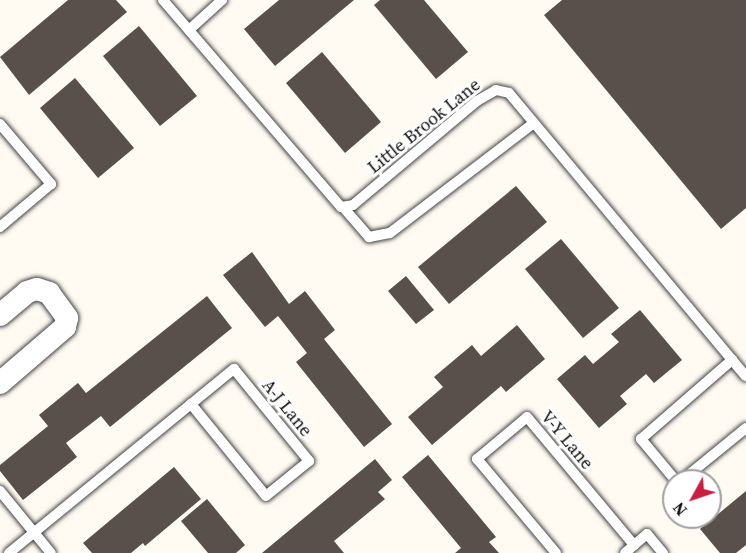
<!DOCTYPE html>
<html>
<head>
<meta charset="utf-8">
<style>
	body { margin:0 }
	#map { position:relative; width:746px; height:553px; overflow:hidden; background:#fffbf3; font-family:"Source Serif 4",serif }
	div>[style] { position:absolute }
	.building>* { inset:0; background:#594f4b }
	.roads { filter:drop-shadow(0 0 2px #434343) drop-shadow(0 0 2px #434343) }
	.service>* { height:10px; margin:-5px; padding:0 5px; transform-origin:5px; border-radius:5px; background:#fff }
	.minor>* { height:22px; margin:-11px; padding:0 11px; transform-origin:11px; border-radius:11px; background:#fff }
	span { translate:-50% -50%; white-space:nowrap; text-align:center; line-height:1.15; -webkit-text-stroke:6px #fff; paint-order:stroke }
	.street-label { font-size:18px; color:#101010 }
	.north { position:absolute; left:662px; top:469px; width:60px; height:60px; box-sizing:border-box; background:#fff; border:2px solid #9f9f9f; border-radius:50%; rotate:230deg; font-size:16px; font-weight:700; line-height:24px; text-align:center; color:#101010 }
	.north::after { content:''; display:block; margin:auto; width:21px; height:27px; background:#ca1d40; clip-path:polygon(50% 0,100% 100%,50% 72%,0 100%) }
</style>
</head>
<body>
<div id="map">
	<div class="building">
		<div style="clip-path:polygon(68px 0,116px 0,127px 12px,29px 95px,0 57px)"></div>
		<div style="clip-path:polygon(279px 0,354px 0,275px 66px,244px 29px)"></div>
		<div style="clip-path:polygon(380px 0,424px 0,468px 52px,436px 79px,374px 5px)"></div>
		<div style="clip-path:polygon(562px 0,746px 0,746px 208px,721px 229px,544px 15px)"></div>
		<div style="clip-path:polygon(139px 26px,197px 96px,160px 126px,103px 56px)"></div>
		<div style="clip-path:polygon(322px 52px,381px 122px,345px 153px,286px 83px)"></div>
		<div style="clip-path:polygon(75px 78px,134px 148px,98px 178px,40px 108px)"></div>
		<div style="clip-path:polygon(516px 186px,547px 222px,449px 304px,418px 267px)"></div>
		<div style="clip-path:polygon(561px 239px,619px 308px,583px 338px,525px 269px)"></div>
		<div style="clip-path:polygon(252px 252px,289px 304px,305px 291px,335px 330px,324px 339px,392px 424px,364px 447px,296px 362px,307px 353px,278px 316px,265px 327px,223px 275px)"></div>
		<div style="clip-path:polygon(406px 276px,434px 310px,416px 324px,388px 291px)"></div>
		<div style="clip-path:polygon(207px 296px,232px 328px,110px 427px,101px 416px,66px 443px,77px 457px,23px 500px,0 471px,0 465px,48px 426px,39px 415px,78px 383px,86px 393px)"></div>
		<div style="clip-path:polygon(640px 310px,682px 360px,654px 383px,646px 374px,620px 396px,627px 404px,599px 428px,557px 379px,585px 355px,593px 364px,619px 342px,611px 334px)"></div>
		<div style="clip-path:polygon(517px 325px,545px 359px,506px 392px,501px 386px,432px 445px,408px 417px,443px 387px,434px 377px,472px 345px,481px 356px)"></div>
		<div style="clip-path:polygon(428px 455px,496px 537px,489px 542px,499px 553px,455px 553px,461px 548px,402px 477px)"></div>
		<div style="clip-path:polygon(375px 459px,392px 480px,378px 492px,385px 499px,334px 541px,344px 553px,262px 553px)"></div>
		<div style="clip-path:polygon(174px 467px,201px 499px,145px 546px,143px 543px,131px 553px,92px 553px,83px 543px)"></div>
		<div style="clip-path:polygon(746px 491px,746px 545px,736px 553px,720px 553px,700px 529px)"></div>
		<div style="clip-path:polygon(207px 499px,245px 545px,236px 553px,208px 553px,181px 521px)"></div>
	</div>
	<div class="roads">
		<div class="service">
			<div style="left:163px;top:0;width:273px;rotate:49.3deg"></div>
			<div style="left:341px;top:207px;width:12px;rotate:-9deg"></div>
			<div style="left:353px;top:205px;width:162px;rotate:-40deg"></div>
			<div style="left:477px;top:101px;width:22px;rotate:-30deg"></div>
			<div style="left:496px;top:90px;width:13px;rotate:13deg"></div>
			<div style="left:509px;top:93px;width:369px;rotate:50.1deg"></div>
			<div style="left:189px;top:30px;width:45px;rotate:-42.3deg"></div>
			<div style="left:0;top:124px;width:79px;rotate:49.6deg"></div>
			<div style="left:51px;top:184px;width:67px;rotate:139.9deg"></div>
			<div style="left:343px;top:207px;width:40px;rotate:49deg"></div>
			<div style="left:369px;top:237px;width:21px;rotate:-11deg"></div>
			<div style="left:390px;top:233px;width:181px;rotate:-37.4deg"></div>
			<div style="left:676px;top:481px;width:55px;rotate:-129.8deg"></div>
			<div style="left:641px;top:439px;width:121px;rotate:-41deg"></div>
			<div style="left:681px;top:481px;width:84px;rotate:-39.2deg"></div>
			<div style="left:0;top:491px;width:80px;rotate:50.6deg"></div>
			<div style="left:634px;top:545px;width:17px;rotate:-40deg"></div>
			<div style="left:647px;top:534px;width:25px;rotate:50deg"></div>
			<div style="left:9px;top:553px;width:291px;rotate:-39.3deg"></div>
			<div style="left:234px;top:369px;width:119px;rotate:50.8deg"></div>
			<div style="left:309px;top:461px;width:55px;rotate:140.9deg"></div>
			<div style="left:266px;top:496px;width:119px;rotate:-129.2deg"></div>
			<div style="left:556px;top:553px;width:123px;rotate:-130deg"></div>
			<div style="left:477px;top:459px;width:65px;rotate:-40deg"></div>
			<div style="left:527px;top:417px;width:167px;rotate:50.1deg"></div>
			<div style="left:634px;top:545px;width:12px;rotate:138deg"></div>
		</div>
		<div class="minor">
			<div style="left:0;top:315px;width:35px;rotate:-40deg"></div>
			<div style="left:27px;top:292px;width:10px;rotate:-17deg"></div>
			<div style="left:37px;top:289px;width:13px;rotate:18deg"></div>
			<div style="left:49px;top:293px;width:31px;rotate:54deg"></div>
			<div style="left:67px;top:318px;width:9px;rotate:103deg"></div>
			<div style="left:65px;top:327px;width:86px;rotate:139.3deg"></div>
		</div>
	</div>
	<div class="street-label">
		<span style="left:424px;top:126px;rotate:-39deg">Little Brook Lane</span>
		<span style="left:287px;top:408px;rotate:51deg">A-J Lane</span>
		<span style="left:567px;top:440px;rotate:50deg">V-Y Lane</span>
	</div>
	<div class="north">N</div>
</div>
</body>
</html>
